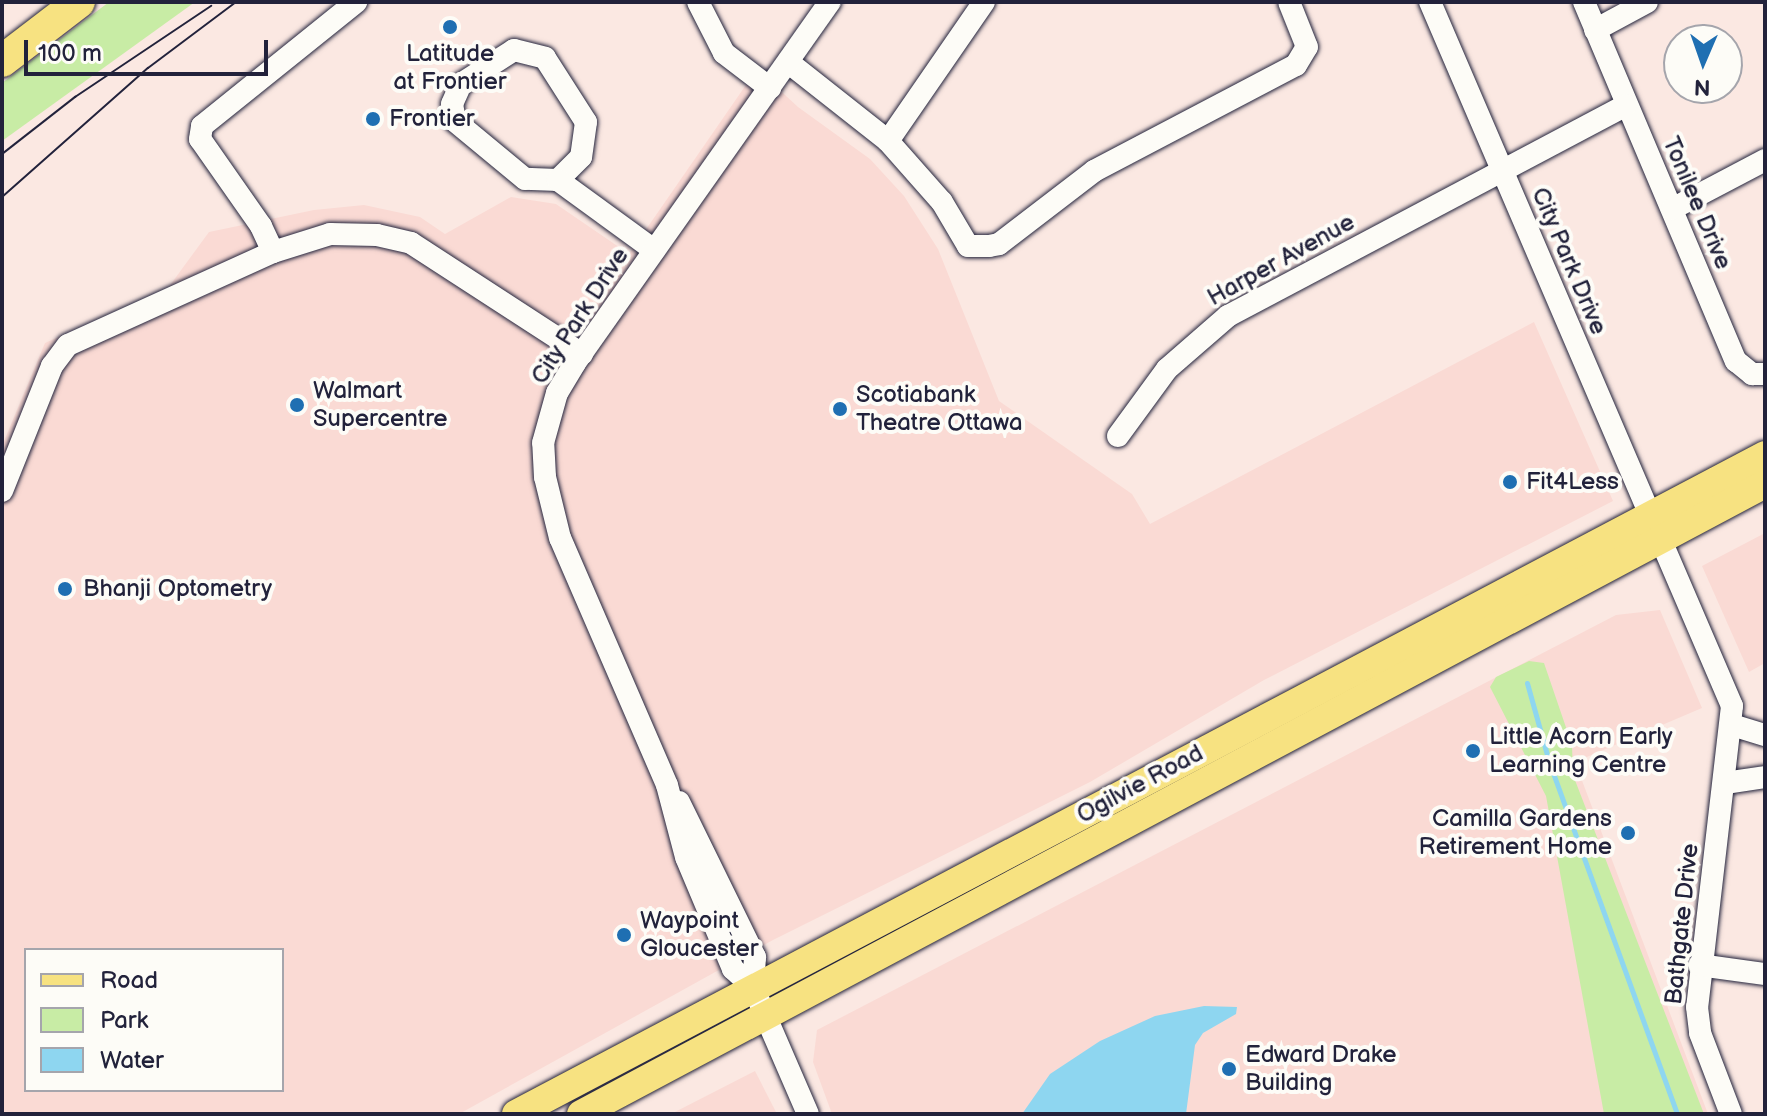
<!DOCTYPE html>
<html>
<head>
<meta charset="utf-8">
<style>
	body { margin:0 }
	#map { position:relative; width:1767px; height:1116px; overflow:hidden; background:#fbe8e2; font-family:"Balsamiq Sans",sans-serif }
	div>[style] { position:absolute }
	.built>* { inset:0; background:#fadad4 }
	.green>* { inset:0; background:#c8eca5 }
	.water>* { inset:0; background:#8ed6f0 }
	.stream>* { height:5px; margin:-2.5px; padding:0 2.5px; transform-origin:2.5px; border-radius:2.5px; background:#8ed6f0 }
	.roads { filter:drop-shadow(0 0 2px #22223b) drop-shadow(0 0 2px #22223b) }
	.minor>* { height:22px; margin:-11px; padding:0 11px; transform-origin:11px; border-radius:11px; background:#fdfcf7 }
	.major>* { height:28px; margin:-14px; padding:0 14px; transform-origin:14px; border-radius:14px; background:#f7e281 }
	.highway>* { height:32px; margin:-16px; padding:0 16px; transform-origin:16px; border-radius:16px; background:#f7e281 }
	.tram>* { height:2px; margin:-1px; padding:0 1px; transform-origin:1px; border-radius:1px; background:#22223b }
	.dots>* { width:22px; height:22px; translate:-50% -50%; box-sizing:border-box; border:4px solid #fdfcf7; border-radius:50% }
	span { translate:-50% -50%; white-space:nowrap; text-align:center; line-height:1.15; -webkit-text-stroke:8px #fdfcf7; paint-order:stroke }
	.poi-label { font-size:24px; color:#22223b }
	.left { translate:0 -50%; text-align:left }
	.right { translate:-100% -50%; text-align:right }
	.street-label { font-size:24px; color:#22223b }
	.frame { position:absolute; inset:0; border:4px solid #22223b; pointer-events:none }
	.legend { position:absolute; left:24px; top:948px; width:260px; height:144px; box-sizing:border-box; background:#fdfcf7; border:2px solid #a5a5ac; margin:0; padding:10px 14px; list-style:none; font-size:24px; color:#22223b }
	.legend li { display:flex; align-items:center; gap:16px; height:40px }
	.legend b { width:40px; border:2px solid #a5a5ac }
	.north { position:absolute; left:1663px; top:24px; width:80px; height:80px; box-sizing:border-box; background:#fdfcf7; border:2px solid #a5a5ac; border-radius:50%; rotate:182deg; font-size:22px; font-weight:700; line-height:32px; text-align:center; color:#22223b }
	.north::after { content:''; display:block; margin:auto; width:28px; height:36px; background:#1f6fb2; clip-path:polygon(50% 0,100% 100%,50% 72%,0 100%) }
	.scale { position:absolute; left:24px; top:40px; width:244px; height:36px; box-sizing:border-box; border:4px solid #22223b; border-top:0; padding-left:10px; font-size:24px; line-height:28px; white-space:nowrap; color:#22223b; -webkit-text-stroke:6px #fdfcf7; paint-order:stroke }
</style>
</head>
<body>
<div id="map">
	<div class="built">
		<div style="clip-path:polygon(evenodd,757px 69px,798px 107px,870px 159px,904px 196px,938px 249px,999px 401px,1132px 494px,1150px 524px,1534px 322px,1613px 501px,1264px 680px,1090px 782px,773px 940px,459px 1114px,2px 1114px,2px 446px,45px 343px,168px 288px,209px 232px,314px 210px,364px 205px,420px 217px,445px 234px,511px 197px,556px 204px,629px 254px,757px 69px,26px 950px,282px 950px,282px 1090px,26px 1090px,26px 950px)"></div>
		<div style="clip-path:polygon(1765px 533px,1765px 663px,1749px 672px,1702px 566px)"></div>
		<div style="clip-path:polygon(1660px 610px,1702px 708px,1575px 762px,1708px 1114px,832px 1114px,813px 1062px,817px 1030px,1616px 615px)"></div>
		<div style="clip-path:polygon(755px 1071px,777px 1114px,671px 1114px)"></div>
	</div>
	<div class="green">
		<div style="clip-path:polygon(109px 2px,195px 2px,2px 141px,2px 83px)"></div>
		<div style="clip-path:polygon(1529px 661px,1544px 663px,1572px 745px,1573px 775px,1704px 1114px,1604px 1114px,1546px 796px,1490px 687px,1496px 677px)"></div>
	</div>
	<div class="water">
		<div style="clip-path:polygon(1204px 1006px,1237px 1007px,1236px 1014px,1203px 1033px,1195px 1045px,1186px 1114px,1022px 1114px,1050px 1074px,1100px 1041px,1155px 1016px)"></div>
	</div>
	<div class="stream">
		<div style="left:1527px;top:683px;width:82px;rotate:74.4deg"></div>
		<div style="left:1549px;top:762px;width:375px;rotate:70deg"></div>
	</div>
	<div class="roads">
		<div class="minor">
			<div style="left:698px;top:2px;width:57px;rotate:63deg"></div>
			<div style="left:724px;top:53px;width:58px;rotate:37.3deg"></div>
			<div style="left:1430px;top:2px;width:766px;rotate:66.78deg"></div>
			<div style="left:1732px;top:706px;width:303px;rotate:96.6deg"></div>
			<div style="left:1697px;top:1007px;width:26px;rotate:83deg"></div>
			<div style="left:1700px;top:1033px;width:87px;rotate:69.1deg"></div>
			<div style="left:1584px;top:2px;width:390px;rotate:67.1deg"></div>
			<div style="left:1736px;top:361px;width:21px;rotate:39deg"></div>
			<div style="left:1752px;top:374px;width:13px"></div>
			<div style="left:1595px;top:30px;width:59px;rotate:-28.3deg"></div>
			<div style="left:514px;top:50px;width:32px;rotate:14deg"></div>
			<div style="left:545px;top:58px;width:76px;rotate:57.4deg"></div>
			<div style="left:586px;top:122px;width:35px;rotate:98deg"></div>
			<div style="left:581px;top:157px;width:33px;rotate:135deg"></div>
			<div style="left:558px;top:180px;width:33px;rotate:-178deg"></div>
			<div style="left:525px;top:179px;width:91px;rotate:-140.4deg"></div>
			<div style="left:455px;top:121px;width:17px;rotate:-100deg"></div>
			<div style="left:452px;top:104px;width:22px;rotate:-66deg"></div>
			<div style="left:461px;top:84px;width:63px;rotate:-32.7deg"></div>
			<div style="left:788px;top:62px;width:127px;rotate:38.3deg"></div>
			<div style="left:888px;top:141px;width:81px;rotate:48.5deg"></div>
			<div style="left:942px;top:202px;width:51px;rotate:59.4deg"></div>
			<div style="left:968px;top:246px;width:21px"></div>
			<div style="left:989px;top:246px;width:10px;rotate:-11deg"></div>
			<div style="left:999px;top:244px;width:120px;rotate:-37.5deg"></div>
			<div style="left:1094px;top:171px;width:228px;rotate:-27.7deg"></div>
			<div style="left:1296px;top:65px;width:21px;rotate:-59deg"></div>
			<div style="left:1307px;top:47px;width:48px;rotate:-111.8deg"></div>
			<div style="left:888px;top:141px;width:169px;rotate:-55.4deg"></div>
			<div style="left:558px;top:180px;width:119px;rotate:36.1deg"></div>
			<div style="left:1672px;top:209px;width:105px;rotate:-27.8deg"></div>
			<div style="left:273px;top:252px;width:29px;rotate:-115deg"></div>
			<div style="left:261px;top:226px;width:106px;rotate:-125deg"></div>
			<div style="left:200px;top:139px;width:13px;rotate:-81deg"></div>
			<div style="left:202px;top:126px;width:198px;rotate:-38.8deg"></div>
			<div style="left:1118px;top:436px;width:83px;rotate:-53.8deg"></div>
			<div style="left:1167px;top:369px;width:81px;rotate:-41deg"></div>
			<div style="left:1228px;top:316px;width:450px;rotate:-27.9deg"></div>
			<div style="left:2px;top:491px;width:135px;rotate:-68.2deg"></div>
			<div style="left:52px;top:366px;width:26px;rotate:-53deg"></div>
			<div style="left:68px;top:345px;width:225px;rotate:-24.4deg"></div>
			<div style="left:273px;top:252px;width:60px;rotate:-17.5deg"></div>
			<div style="left:330px;top:234px;width:47px;rotate:1.2deg"></div>
			<div style="left:377px;top:235px;width:35px;rotate:13deg"></div>
			<div style="left:411px;top:243px;width:204px;rotate:33deg"></div>
			<div style="left:1732px;top:725px;width:34px;rotate:17deg"></div>
			<div style="left:1725px;top:783px;width:40px;rotate:-8.5deg"></div>
			<div style="left:679px;top:802px;width:173px;rotate:63.9deg"></div>
			<div style="left:755px;top:957px;width:30px;rotate:94deg"></div>
			<div style="left:1699px;top:965px;width:67px;rotate:7.8deg"></div>
			<div style="left:808px;top:1114px;width:138px;rotate:-113.4deg"></div>
			<div style="left:753px;top:987px;width:27px;rotate:-138deg"></div>
			<div style="left:733px;top:969px;width:121px;rotate:-112.8deg"></div>
			<div style="left:686px;top:857px;width:74px;rotate:-104.8deg"></div>
			<div style="left:667px;top:785px;width:269px;rotate:-113.4deg"></div>
			<div style="left:560px;top:538px;width:63px;rotate:-103.8deg"></div>
			<div style="left:545px;top:477px;width:34px;rotate:-93deg"></div>
			<div style="left:543px;top:443px;width:52px;rotate:-74.4deg"></div>
			<div style="left:557px;top:393px;width:35px;rotate:-59deg"></div>
			<div style="left:575px;top:363px;width:442px;rotate:-54.8deg"></div>
		</div>
		<div class="major">
			<div style="left:516px;top:1114px;width:1412px;rotate:-27.82deg"></div>
			<div style="left:581px;top:1114px;width:1341px;rotate:-28.02deg"></div>
		</div>
		<div class="highway">
			<div style="left:2px;top:61px;width:97px;rotate:-37.5deg"></div>
		</div>
	</div>
	<div class="tram">
		<div style="left:2px;top:154px;width:93px;rotate:-38deg"></div>
		<div style="left:75px;top:97px;width:164px;rotate:-33.8deg"></div>
		<div style="left:2px;top:197px;width:195px;rotate:-41.5deg"></div>
		<div style="left:148px;top:68px;width:110px;rotate:-36.9deg"></div>
	</div>
	<div class="dots">
		<div style="left:450px;top:27px;background:#1f6fb2"></div>
		<div style="left:373px;top:119px;background:#1f6fb2"></div>
		<div style="left:297px;top:405px;background:#1f6fb2"></div>
		<div style="left:840px;top:409px;background:#1f6fb2"></div>
		<div style="left:1510px;top:482px;background:#1f6fb2"></div>
		<div style="left:65px;top:589px;background:#1f6fb2"></div>
		<div style="left:1473px;top:751px;background:#1f6fb2"></div>
		<div style="left:1628px;top:833px;background:#1f6fb2"></div>
		<div style="left:624px;top:935px;background:#1f6fb2"></div>
		<div style="left:1229px;top:1069px;background:#1f6fb2"></div>
	</div>
	<div class="poi-label">
		<span style="left:450px;top:68px">Latitude<br>at Frontier</span>
		<span class="left" style="left:389px;top:119px">Frontier</span>
		<span class="left" style="left:313px;top:405px">Walmart<br>Supercentre</span>
		<span class="left" style="left:856px;top:409px">Scotiabank<br>Theatre Ottawa</span>
		<span class="left" style="left:1526px;top:482px">Fit4Less</span>
		<span class="left" style="left:83px;top:589px">Bhanji Optometry</span>
		<span class="left" style="left:1489px;top:751px">Little Acorn Early<br>Learning Centre</span>
		<span class="right" style="left:1612px;top:833px">Camilla Gardens<br>Retirement Home</span>
		<span class="left" style="left:640px;top:935px">Waypoint<br>Gloucester</span>
		<span class="left" style="left:1245px;top:1069px">Edward Drake<br>Building</span>
	</div>
	<div class="street-label">
		<span style="left:1697px;top:203px;rotate:67deg">Tonilee Drive</span>
		<span style="left:1281px;top:260px;rotate:-29deg">Harper Avenue</span>
		<span style="left:1569px;top:261px;rotate:67deg">City Park Drive</span>
		<span style="left:580px;top:316px;rotate:-57deg">City Park Drive</span>
		<span style="left:1140px;top:784px;rotate:-28deg">Ogilvie Road</span>
		<span style="left:1682px;top:924px;rotate:-84deg">Bathgate Drive</span>
	</div>
	<div class="frame"></div>
	<ul class="legend">
	<li><b style="height:10px;background:#f7e281"></b>Road</li>
	<li><b style="height:22px;background:#c8eca5"></b>Park</li>
	<li><b style="height:22px;background:#8ed6f0"></b>Water</li>
	</ul>
	<div class="north">N</div>
	<div class="scale">100 m</div>
</div>
</body>
</html>
